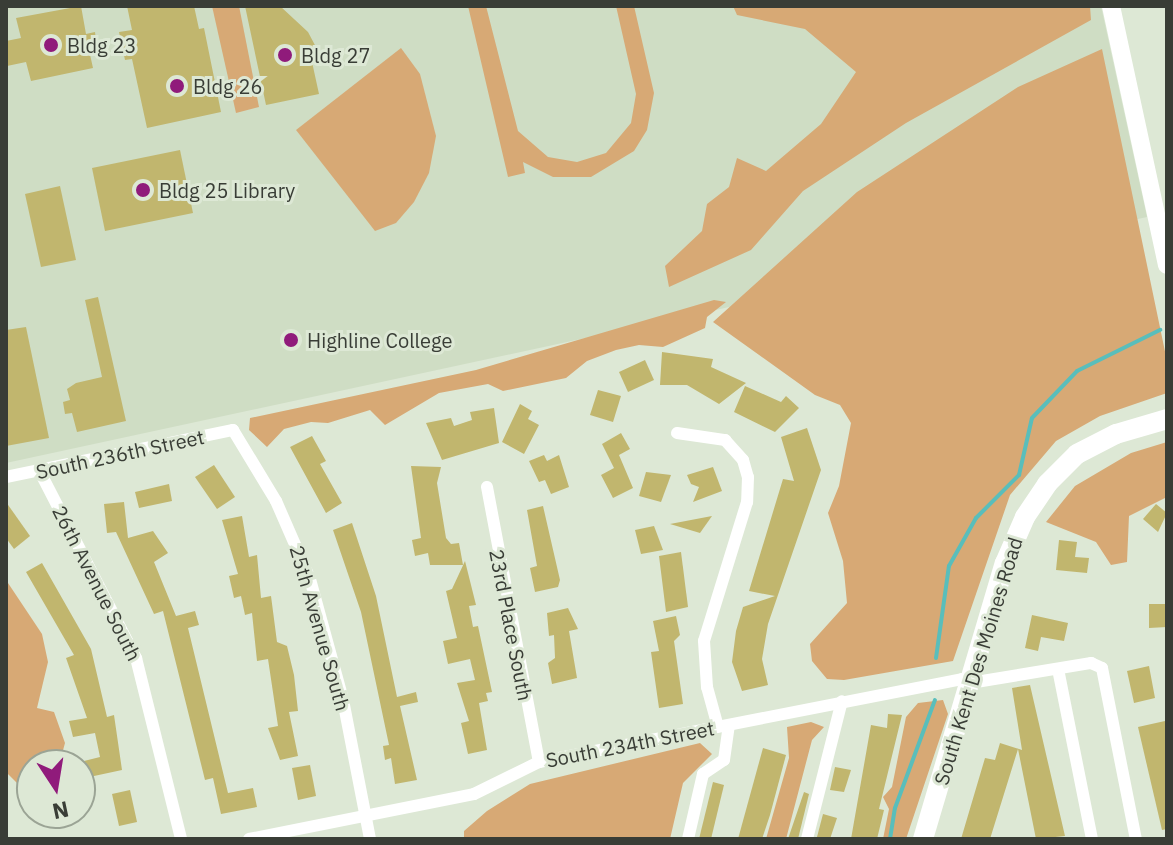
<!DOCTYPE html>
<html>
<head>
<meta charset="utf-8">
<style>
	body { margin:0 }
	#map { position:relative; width:1173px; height:845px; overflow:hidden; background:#dde8d5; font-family:"IBM Plex Sans",sans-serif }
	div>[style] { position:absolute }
	.built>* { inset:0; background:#cfddc4 }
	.green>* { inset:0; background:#d7a975 }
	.stream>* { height:4px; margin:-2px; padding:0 2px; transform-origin:2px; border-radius:2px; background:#59bebb }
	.building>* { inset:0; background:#c1b66e }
	.street>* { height:12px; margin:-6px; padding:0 6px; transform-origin:6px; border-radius:6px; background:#fff }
	.secondary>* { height:18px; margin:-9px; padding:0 9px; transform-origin:9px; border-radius:9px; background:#fff }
	.primary>* { height:20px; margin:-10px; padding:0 10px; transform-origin:10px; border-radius:10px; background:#fff }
	.dots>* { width:22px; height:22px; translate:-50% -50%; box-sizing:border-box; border:4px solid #dde8d5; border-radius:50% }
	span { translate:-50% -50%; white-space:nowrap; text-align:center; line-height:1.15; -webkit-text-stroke:6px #dde8d5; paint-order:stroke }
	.poi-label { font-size:20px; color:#393d36 }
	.left { translate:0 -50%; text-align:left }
	.street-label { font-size:20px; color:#393d36 }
	.frame { position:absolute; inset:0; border:8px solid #393d36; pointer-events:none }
	.north { position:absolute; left:16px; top:749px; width:80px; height:80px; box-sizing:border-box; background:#dde8d5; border:2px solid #9ba495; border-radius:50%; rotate:168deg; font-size:22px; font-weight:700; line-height:32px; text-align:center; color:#393d36 }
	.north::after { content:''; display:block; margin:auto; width:28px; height:36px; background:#901b7b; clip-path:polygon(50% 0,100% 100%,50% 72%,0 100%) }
</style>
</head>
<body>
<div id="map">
	<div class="built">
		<div style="clip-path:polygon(6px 6px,1101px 6px,1147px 217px,6px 463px)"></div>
	</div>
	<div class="green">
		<div style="clip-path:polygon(212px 6px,239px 6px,259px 107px,236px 113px)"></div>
		<div style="clip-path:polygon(468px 6px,486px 6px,518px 131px,548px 157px,577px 162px,606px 153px,631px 123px,636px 94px,616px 6px,634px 6px,654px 93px,647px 130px,634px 151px,591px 177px,553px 177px,523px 162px,525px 173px,508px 177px)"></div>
		<div style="clip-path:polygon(733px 6px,1090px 6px,1091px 20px,906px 123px,803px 191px,751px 250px,669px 287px,665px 266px,702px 231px,707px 204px,729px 187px,737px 158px,766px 171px,821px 124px,856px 72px,805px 29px,737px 15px)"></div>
		<div style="clip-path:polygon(401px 48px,420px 74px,436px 136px,429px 173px,414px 202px,396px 223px,375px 231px,296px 130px)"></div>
		<div style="clip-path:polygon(1102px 49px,1167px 361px,1167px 393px,1100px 416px,1056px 441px,1010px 495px,953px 661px,844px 680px,827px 679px,812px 661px,810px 644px,847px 603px,843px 561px,828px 513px,839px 486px,851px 423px,840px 405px,815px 395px,713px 322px,857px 192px,1018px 87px)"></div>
		<div style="clip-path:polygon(714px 300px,726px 302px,707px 317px,705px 328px,663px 347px,639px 345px,616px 350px,587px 361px,566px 378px,503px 391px,488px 384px,439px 393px,385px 425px,370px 410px,328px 423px,311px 422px,284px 429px,267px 447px,249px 430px,250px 418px,476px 370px)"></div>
		<div style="clip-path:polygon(1167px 442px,1167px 497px,1129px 516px,1127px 562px,1111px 565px,1096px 542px,1046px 522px,1075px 486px,1131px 453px)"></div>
		<div style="clip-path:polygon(6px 580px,42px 634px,48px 662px,37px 708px,54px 712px,65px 743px,59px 765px,32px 765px,32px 785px,20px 786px,6px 772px)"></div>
		<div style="clip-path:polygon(943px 700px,948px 714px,906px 839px,883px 839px,889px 809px,883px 797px,892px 787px,906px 717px,918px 703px)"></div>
		<div style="clip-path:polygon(811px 722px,824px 727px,812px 740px,786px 839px,766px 839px,789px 758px,787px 727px)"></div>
		<div style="clip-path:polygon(700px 743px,712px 754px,683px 783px,670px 839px,464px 839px,464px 831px,487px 811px,530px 784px)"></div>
	</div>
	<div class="stream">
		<div style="left:936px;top:658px;width:93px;rotate:-82deg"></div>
		<div style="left:949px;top:566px;width:55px;rotate:-60.6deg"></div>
		<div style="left:976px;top:518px;width:61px;rotate:-45deg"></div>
		<div style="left:1019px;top:475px;width:58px;rotate:-77.2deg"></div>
		<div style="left:1032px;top:418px;width:65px;rotate:-46.2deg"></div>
		<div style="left:1077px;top:371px;width:93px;rotate:-26.3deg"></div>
		<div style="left:890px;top:839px;width:31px;rotate:-81deg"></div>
		<div style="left:895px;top:808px;width:115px;rotate:-69.7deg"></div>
	</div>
	<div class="building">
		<div style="clip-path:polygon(81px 6px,86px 34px,95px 32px,97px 48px,89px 50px,93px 68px,31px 81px,26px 62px,7px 66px,6px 41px,21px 38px,16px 18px)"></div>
		<div style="clip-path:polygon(127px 6px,194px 6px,199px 29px,204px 28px,221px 112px,147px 128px,132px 59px,125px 60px,119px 32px,132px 30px)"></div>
		<div style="clip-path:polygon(245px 6px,280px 6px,308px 32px,317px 49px,312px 62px,319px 94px,266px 105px)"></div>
		<div style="clip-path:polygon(180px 150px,193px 213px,105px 231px,92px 168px)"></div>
		<div style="clip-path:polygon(60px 186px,76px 260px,41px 267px,25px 194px)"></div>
		<div style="clip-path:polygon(98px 297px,126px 421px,77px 432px,72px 413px,65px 414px,63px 402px,70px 400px,67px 389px,76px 383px,102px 377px,85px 300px)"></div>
		<div style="clip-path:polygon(26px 327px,49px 438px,6px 446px,6px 330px)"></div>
		<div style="clip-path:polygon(662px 352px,713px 359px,711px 367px,746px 383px,719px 404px,687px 385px,660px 385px)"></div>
		<div style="clip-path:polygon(645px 360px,654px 380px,628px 392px,619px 372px)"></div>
		<div style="clip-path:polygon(745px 386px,781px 402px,786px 396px,799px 408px,775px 432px,734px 412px)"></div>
		<div style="clip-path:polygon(598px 390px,621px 396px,613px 422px,590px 415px)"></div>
		<div style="clip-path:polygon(520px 404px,532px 411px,528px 419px,539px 425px,524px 454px,502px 442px)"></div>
		<div style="clip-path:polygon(494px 408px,499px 443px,442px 460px,426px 423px,451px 418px,454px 426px,472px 420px,470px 412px)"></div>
		<div style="clip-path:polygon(807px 428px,821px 470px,768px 624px,762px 659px,768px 685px,742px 691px,732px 662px,736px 631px,743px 607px,775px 596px,749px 591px,783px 479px,794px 481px,781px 437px)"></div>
		<div style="clip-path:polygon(621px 433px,630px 449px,619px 455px,633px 488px,613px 498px,601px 475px,614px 468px,602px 444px)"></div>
		<div style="clip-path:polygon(312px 436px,326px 461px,320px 464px,342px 503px,326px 513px,290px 447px)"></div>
		<div style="clip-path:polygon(544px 455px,547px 461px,559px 455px,569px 487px,551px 494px,545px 480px,539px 482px,529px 461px)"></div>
		<div style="clip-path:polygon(214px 465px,235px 497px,217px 509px,195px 477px)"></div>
		<div style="clip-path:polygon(411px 466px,441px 467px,437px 483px,446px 538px,451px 544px,459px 543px,463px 565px,430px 565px,428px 553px,415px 556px,412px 540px,421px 538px)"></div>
		<div style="clip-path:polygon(713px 467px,722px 491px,693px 502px,699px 487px,691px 484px,687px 475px)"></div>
		<div style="clip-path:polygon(646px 472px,671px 475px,661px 502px,639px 496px)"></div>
		<div style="clip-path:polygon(169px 484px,172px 501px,139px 508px,135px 492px)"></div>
		<div style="clip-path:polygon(6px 502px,30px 536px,14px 549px,6px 538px)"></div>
		<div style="clip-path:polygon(124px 502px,128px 538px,153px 531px,168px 553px,154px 562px,176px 616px,195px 611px,199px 625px,188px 628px,228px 793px,253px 788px,257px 807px,221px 814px,213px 778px,205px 780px,163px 611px,154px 614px,116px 532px,107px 533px,104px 504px)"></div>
		<div style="clip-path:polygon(1156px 504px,1167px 513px,1158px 532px,1143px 519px)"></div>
		<div style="clip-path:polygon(543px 506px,560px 580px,558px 587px,535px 592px,530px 568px,537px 566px,527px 510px)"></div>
		<div style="clip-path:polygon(242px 516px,249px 557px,257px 555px,261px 598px,271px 596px,277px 642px,287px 646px,294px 675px,298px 711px,289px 712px,298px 756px,280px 760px,268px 728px,278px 726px,268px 659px,257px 661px,252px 613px,245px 615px,241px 596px,234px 598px,229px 576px,238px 574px,222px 520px)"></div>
		<div style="clip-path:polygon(712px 516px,700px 533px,670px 524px)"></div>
		<div style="clip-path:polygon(352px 523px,376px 596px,397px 697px,416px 692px,418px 702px,400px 706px,417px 780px,395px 784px,391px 758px,385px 760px,383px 746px,389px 745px,361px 612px,333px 530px)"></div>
		<div style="clip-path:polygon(654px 526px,663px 550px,641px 554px,635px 530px)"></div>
		<div style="clip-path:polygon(1059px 540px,1077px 542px,1075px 557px,1089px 558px,1087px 573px,1056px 570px)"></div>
		<div style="clip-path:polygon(681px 552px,688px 607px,666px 612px,659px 556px)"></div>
		<div style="clip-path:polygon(465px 561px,476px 605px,469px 606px,473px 627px,478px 626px,492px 692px,486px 693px,488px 701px,479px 703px,487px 750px,468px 754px,461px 723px,469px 721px,457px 683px,475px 680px,470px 659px,448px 664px,443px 641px,457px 638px,446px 591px,452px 589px)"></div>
		<div style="clip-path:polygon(42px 563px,91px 649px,107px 717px,114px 715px,122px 770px,80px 779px,80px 762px,100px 757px,95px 733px,73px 737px,69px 721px,87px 718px,66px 658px,74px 655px,26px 572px)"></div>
		<div style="clip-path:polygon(1149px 604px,1167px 604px,1167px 627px,1149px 628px)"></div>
		<div style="clip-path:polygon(568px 608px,578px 629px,569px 631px,577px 678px,552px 684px,548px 663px,555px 658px,554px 635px,549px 636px,547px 613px)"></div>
		<div style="clip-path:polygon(1032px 615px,1068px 623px,1064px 641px,1041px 637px,1038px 651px,1025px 648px)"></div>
		<div style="clip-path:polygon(676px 616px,680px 635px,674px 641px,683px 704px,659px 708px,651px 652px,659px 651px,653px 621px)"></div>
		<div style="clip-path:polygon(1149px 666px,1155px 698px,1134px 703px,1127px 671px)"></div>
		<div style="clip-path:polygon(1030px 685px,1065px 836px,1036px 839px,1018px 749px,990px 839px,961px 839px,985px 758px,995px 760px,1000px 743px,1022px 750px,1012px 688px)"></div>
		<div style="clip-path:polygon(888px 714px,902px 715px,879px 809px,884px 810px,877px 839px,851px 839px,871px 725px,887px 728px)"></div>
		<div style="clip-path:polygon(1165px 721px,1167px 829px,1162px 830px,1138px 727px)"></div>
		<div style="clip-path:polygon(763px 748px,786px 755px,770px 815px,762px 839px,738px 839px)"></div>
		<div style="clip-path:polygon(310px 765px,316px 796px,298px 800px,292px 768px)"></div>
		<div style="clip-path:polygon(835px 767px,851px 770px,844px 792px,830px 790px)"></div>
		<div style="clip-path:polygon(713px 782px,724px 785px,711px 839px,699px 839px)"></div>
		<div style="clip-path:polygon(130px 790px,137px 822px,119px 826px,112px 794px)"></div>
		<div style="clip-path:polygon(804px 792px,809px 794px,798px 839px,788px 839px)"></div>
		<div style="clip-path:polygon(823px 814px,837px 818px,830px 839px,817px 837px)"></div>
	</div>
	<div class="street">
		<div style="left:677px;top:433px;width:49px;rotate:8.3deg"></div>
		<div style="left:725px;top:440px;width:27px;rotate:48deg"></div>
		<div style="left:743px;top:460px;width:18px;rotate:74deg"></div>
		<div style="left:748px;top:477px;width:25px;rotate:92deg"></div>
		<div style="left:747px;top:502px;width:145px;rotate:107.2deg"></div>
		<div style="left:704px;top:641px;width:46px;rotate:86.3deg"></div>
		<div style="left:707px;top:687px;width:41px;rotate:74.6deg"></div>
		<div style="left:39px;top:470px;width:212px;rotate:62.7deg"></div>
		<div style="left:136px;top:658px;width:187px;rotate:76deg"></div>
		<div style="left:6px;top:477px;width:232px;rotate:-11.7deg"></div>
		<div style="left:233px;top:430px;width:83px;rotate:58.8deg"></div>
		<div style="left:276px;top:501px;width:85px;rotate:66.4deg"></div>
		<div style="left:310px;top:579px;width:125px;rotate:74.7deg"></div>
		<div style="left:343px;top:700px;width:142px;rotate:79deg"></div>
		<div style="left:487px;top:487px;width:280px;rotate:79.3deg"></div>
		<div style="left:1058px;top:669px;width:173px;rotate:78.7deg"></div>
		<div style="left:249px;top:839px;width:229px;rotate:-11.3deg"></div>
		<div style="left:474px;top:794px;width:72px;rotate:-26.2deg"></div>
		<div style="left:539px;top:762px;width:431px;rotate:-11.1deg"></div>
		<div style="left:962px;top:679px;width:14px;rotate:12deg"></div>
		<div style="left:976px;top:682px;width:117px;rotate:-9.4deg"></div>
		<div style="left:1091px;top:663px;width:12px;rotate:24deg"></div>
		<div style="left:1102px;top:668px;width:174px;rotate:78.8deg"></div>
		<div style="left:688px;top:839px;width:67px;rotate:-77deg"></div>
		<div style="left:703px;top:774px;width:25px;rotate:-34deg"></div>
		<div style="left:724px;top:760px;width:35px;rotate:-82deg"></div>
		<div style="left:807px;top:839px;width:142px;rotate:-75.8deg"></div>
	</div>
	<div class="secondary">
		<div style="left:1111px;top:6px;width:265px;rotate:77.8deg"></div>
	</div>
	<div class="primary">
		<div style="left:923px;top:839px;width:288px;rotate:-73.5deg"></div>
		<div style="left:1005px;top:563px;width:50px;rotate:-66.5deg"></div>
		<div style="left:1025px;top:517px;width:40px;rotate:-56deg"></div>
		<div style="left:1047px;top:484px;width:42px;rotate:-45deg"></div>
		<div style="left:1077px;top:454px;width:44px;rotate:-27.1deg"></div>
		<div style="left:1116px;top:434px;width:53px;rotate:-16.4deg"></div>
	</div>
	<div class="dots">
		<div style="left:51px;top:45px;background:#901b7b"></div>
		<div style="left:285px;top:55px;background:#901b7b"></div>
		<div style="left:177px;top:86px;background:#901b7b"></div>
		<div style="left:143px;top:190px;background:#901b7b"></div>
		<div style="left:291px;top:340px;background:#901b7b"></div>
	</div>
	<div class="poi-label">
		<span class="left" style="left:67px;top:45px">Bldg 23</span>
		<span class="left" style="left:301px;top:55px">Bldg 27</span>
		<span class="left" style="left:193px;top:86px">Bldg 26</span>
		<span class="left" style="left:159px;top:190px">Bldg 25 Library</span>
		<span class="left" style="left:307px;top:340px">Highline College</span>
	</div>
	<div class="street-label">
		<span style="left:120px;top:454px;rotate:-12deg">South 236th Street</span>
		<span style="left:97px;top:583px;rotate:63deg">26th Avenue South</span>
		<span style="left:511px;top:625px;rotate:79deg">23rd Place South</span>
		<span style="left:320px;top:628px;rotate:74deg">25th Avenue South</span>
		<span style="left:978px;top:661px;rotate:-73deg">South Kent Des Moines Road</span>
		<span style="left:630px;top:744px;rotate:-11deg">South 234th Street</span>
	</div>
	<div class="frame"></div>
	<div class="north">N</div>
</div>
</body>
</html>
